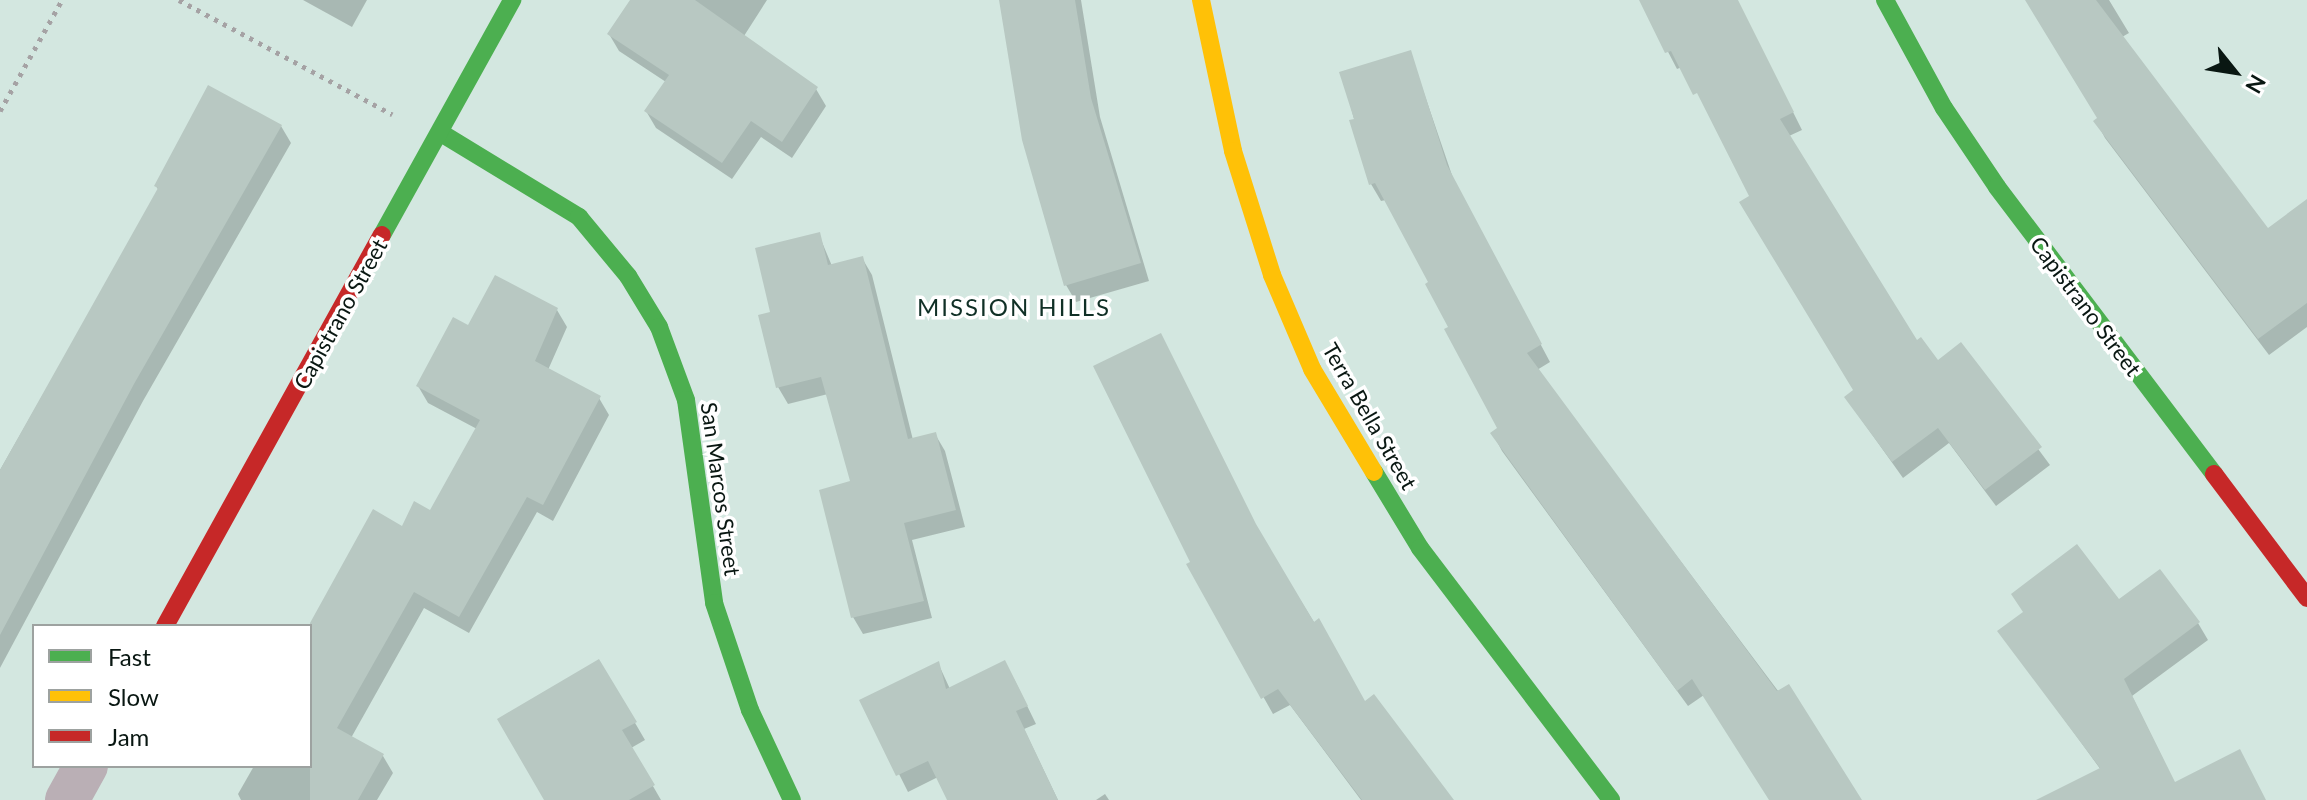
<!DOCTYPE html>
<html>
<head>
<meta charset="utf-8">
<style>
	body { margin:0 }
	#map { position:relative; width:2307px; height:800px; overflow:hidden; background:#d3e7e0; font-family:Lato,sans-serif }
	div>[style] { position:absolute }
	.shadow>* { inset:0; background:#0003 }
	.building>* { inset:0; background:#b8c8c2 }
	.path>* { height:5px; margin-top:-2.5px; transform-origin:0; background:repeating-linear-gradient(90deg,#a5a2a4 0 4px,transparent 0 10px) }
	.street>* { height:44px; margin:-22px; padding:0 22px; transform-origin:22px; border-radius:22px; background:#baafb5 }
	.fast>* { height:18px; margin:-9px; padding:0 9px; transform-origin:9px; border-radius:9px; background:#4caf50 }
	.slow>* { height:18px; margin:-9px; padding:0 9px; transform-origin:9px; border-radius:9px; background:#ffc107 }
	.jam>* { height:18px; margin:-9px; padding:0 9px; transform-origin:9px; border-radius:9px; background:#c62828 }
	span { translate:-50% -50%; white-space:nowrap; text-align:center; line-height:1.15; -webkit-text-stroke:7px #fff; paint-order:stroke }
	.street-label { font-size:22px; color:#091712 }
	.neighbourhood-label { font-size:24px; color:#103026; letter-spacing:2px }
	.legend { position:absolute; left:32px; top:624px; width:280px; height:144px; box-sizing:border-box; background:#fff; border:2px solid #9da2a0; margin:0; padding:10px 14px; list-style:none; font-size:24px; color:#091712 }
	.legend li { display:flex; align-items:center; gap:16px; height:40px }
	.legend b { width:40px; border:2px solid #9da2a0 }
	.north { position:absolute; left:2195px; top:32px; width:80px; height:80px; -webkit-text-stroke:6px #fff; paint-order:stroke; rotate:120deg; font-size:22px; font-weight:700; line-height:32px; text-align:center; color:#091712 }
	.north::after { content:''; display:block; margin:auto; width:28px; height:36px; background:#091712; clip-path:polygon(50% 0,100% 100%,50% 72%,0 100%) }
</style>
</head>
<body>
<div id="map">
	<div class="shadow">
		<div style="clip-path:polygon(303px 0,367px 0,352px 27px)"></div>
		<div style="clip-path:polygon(632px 0,767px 0,744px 36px,816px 89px,826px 106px,792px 158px,761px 137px,732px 179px,656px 128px,646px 111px,666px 82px,619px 51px,609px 34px)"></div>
		<div style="clip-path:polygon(1001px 0,1081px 0,1100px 117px,1149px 281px,1076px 302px,1066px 285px,1024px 140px)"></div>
		<div style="clip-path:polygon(1641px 0,1737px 0,1802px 130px,1789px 136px,1917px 343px,1938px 363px,1961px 345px,2050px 465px,1996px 506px,1949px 443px,1903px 478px,1846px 398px,1855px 391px,1708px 109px,1682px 67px,1677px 69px)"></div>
		<div style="clip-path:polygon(2027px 0,2109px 0,2129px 33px,2122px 37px,2268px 231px,2307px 202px,2307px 327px,2269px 355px,2105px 138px,2096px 121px,2099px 119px)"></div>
		<div style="clip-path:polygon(1410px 52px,1455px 184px,1550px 362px,1537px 370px,1860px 800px,1770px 800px,1704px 695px,1688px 706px,1502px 451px,1493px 434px,1499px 429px,1431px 283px,1386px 200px,1381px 201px,1371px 184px,1342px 73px)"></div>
		<div style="clip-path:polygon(281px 126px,291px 143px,143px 401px,0 668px,0 470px,159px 191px,156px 186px)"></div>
		<div style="clip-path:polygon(819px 235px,832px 266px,862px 258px,872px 275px,913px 440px,935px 434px,945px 451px,965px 527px,912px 540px,932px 618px,863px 634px,853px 617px,852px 483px,828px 394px,788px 404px,778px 387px,773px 314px)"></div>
		<div style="clip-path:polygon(557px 310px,567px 327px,548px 370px,599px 398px,609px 415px,553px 521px,537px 512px,469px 633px,424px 608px,351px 738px,383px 756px,393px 773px,377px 800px,241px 800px,238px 794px,254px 766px,310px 766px,310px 627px,402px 528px,431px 513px,477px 429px,428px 403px,418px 386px,469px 327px)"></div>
		<div style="clip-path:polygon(1261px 537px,1365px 704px,1451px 800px,1361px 800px,1290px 705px,1273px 714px,1189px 565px)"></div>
		<div style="clip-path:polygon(2119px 602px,2198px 623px,2208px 640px,2132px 696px,2175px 784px,2265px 800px,2087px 800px,2101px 770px,2000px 631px)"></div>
		<div style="clip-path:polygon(599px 661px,645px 740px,631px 748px,661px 800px,546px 800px)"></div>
		<div style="clip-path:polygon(938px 663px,950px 689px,1014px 679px,1036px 724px,1024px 729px,1058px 800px,949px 800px,938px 777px,908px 792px,862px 700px)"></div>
		<div style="clip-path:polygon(1105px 794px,1109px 800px,1096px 800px)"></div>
	</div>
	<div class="building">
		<div style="clip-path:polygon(630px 0,695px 0,818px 87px,782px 142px,751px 121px,722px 163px,644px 111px,669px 75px,607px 34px)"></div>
		<div style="clip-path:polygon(999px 0,1075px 0,1091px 98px,1141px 263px,1064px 286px,1022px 140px)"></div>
		<div style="clip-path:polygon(1639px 0,1738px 0,1794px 112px,1780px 119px,1917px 340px,1921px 337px,1938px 360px,1961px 342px,2042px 447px,1985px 490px,1938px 428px,1892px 462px,1844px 397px,1853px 390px,1739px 202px,1749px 196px,1697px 93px,1693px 95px,1671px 51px,1665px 53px)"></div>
		<div style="clip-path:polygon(2025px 0,2096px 0,2268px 228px,2307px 199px,2307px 303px,2258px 339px,2093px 121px,2097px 118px)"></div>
		<div style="clip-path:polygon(1411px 50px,1447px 165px,1542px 344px,1527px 353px,1777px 691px,1789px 684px,1862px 800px,1769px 800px,1692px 679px,1677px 691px,1490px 433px,1497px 428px,1444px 329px,1448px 327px,1425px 284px,1428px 282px,1375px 183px,1369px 185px,1349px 120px,1354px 119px,1339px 72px)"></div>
		<div style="clip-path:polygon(208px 85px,282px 125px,134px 384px,0 635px,0 470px,158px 188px,154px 186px)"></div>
		<div style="clip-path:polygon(820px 232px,828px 265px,863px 256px,908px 439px,936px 432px,956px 510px,904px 523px,924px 601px,851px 618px,819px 490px,850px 481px,821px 377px,776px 388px,758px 315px,770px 312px,755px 248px)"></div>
		<div style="clip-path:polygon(495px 275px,558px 308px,535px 361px,601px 396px,543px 505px,527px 497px,459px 617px,414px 592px,337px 728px,384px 754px,358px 800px,310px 800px,310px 623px,373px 509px,402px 526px,414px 501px,430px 510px,480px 420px,416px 386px,453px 317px,468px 325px)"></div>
		<div style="clip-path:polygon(1161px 333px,1256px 524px,1314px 622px,1319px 618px,1365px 701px,1374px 694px,1454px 800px,1362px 800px,1278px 689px,1261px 699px,1186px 564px,1190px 562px,1093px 366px)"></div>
		<div style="clip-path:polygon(2077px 544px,2119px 599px,2160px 569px,2200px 622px,2124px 679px,2175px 782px,2240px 749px,2266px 800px,2036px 800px,2100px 768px,1997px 631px,2023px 612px,2011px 594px)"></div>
		<div style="clip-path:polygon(599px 659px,637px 722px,622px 730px,655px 785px,629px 800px,544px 800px,497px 719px)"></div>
		<div style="clip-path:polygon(1005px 660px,1028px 706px,1016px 711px,1058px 800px,947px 800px,928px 761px,896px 776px,859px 700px,939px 661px,946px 689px)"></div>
	</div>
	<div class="path">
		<div style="left:179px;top:0;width:242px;rotate:28.2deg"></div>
		<div style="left:0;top:111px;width:127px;rotate:-60.8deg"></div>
	</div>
	<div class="street">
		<div style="left:67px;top:800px;width:39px;rotate:-61deg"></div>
	</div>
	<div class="fast">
		<div style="left:1885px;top:0;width:123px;rotate:61.4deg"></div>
		<div style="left:1944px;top:108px;width:95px;rotate:56.1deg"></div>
		<div style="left:1997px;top:187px;width:360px;rotate:52.9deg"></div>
		<div style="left:441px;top:133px;width:162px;rotate:31.3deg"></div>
		<div style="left:579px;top:217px;width:77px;rotate:50.3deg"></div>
		<div style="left:628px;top:276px;width:60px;rotate:58.7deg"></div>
		<div style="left:659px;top:327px;width:78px;rotate:69.7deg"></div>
		<div style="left:686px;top:400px;width:205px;rotate:82.1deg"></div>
		<div style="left:714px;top:603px;width:113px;rotate:71.4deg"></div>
		<div style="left:750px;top:710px;width:99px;rotate:65deg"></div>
		<div style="left:382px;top:235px;width:269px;rotate:-61deg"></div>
		<div style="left:1374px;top:472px;width:89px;rotate:58.8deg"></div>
		<div style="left:1420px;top:548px;width:316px;rotate:52.8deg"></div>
	</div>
	<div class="slow">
		<div style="left:1201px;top:0;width:154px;rotate:78deg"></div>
		<div style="left:1233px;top:151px;width:130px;rotate:72.5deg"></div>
		<div style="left:1272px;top:275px;width:102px;rotate:66.9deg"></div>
		<div style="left:1312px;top:369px;width:120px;rotate:59deg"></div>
	</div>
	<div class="jam">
		<div style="left:2214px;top:474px;width:155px;rotate:53.1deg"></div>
		<div style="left:165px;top:626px;width:447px;rotate:-61deg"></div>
	</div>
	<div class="street-label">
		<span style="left:2086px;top:306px;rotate:53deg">Capistrano Street</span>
		<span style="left:340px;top:314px;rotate:-61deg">Capistrano Street</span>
		<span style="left:1370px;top:416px;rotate:60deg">Terra Bella Street</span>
		<span style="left:721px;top:489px;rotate:82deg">San Marcos Street</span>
	</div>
	<div class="neighbourhood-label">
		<span style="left:1014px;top:307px">MISSION HILLS</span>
	</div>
	<ul class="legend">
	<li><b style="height:10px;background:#4caf50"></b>Fast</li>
	<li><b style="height:10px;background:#ffc107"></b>Slow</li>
	<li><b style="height:10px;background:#c62828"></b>Jam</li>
	</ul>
	<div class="north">N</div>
</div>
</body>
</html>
